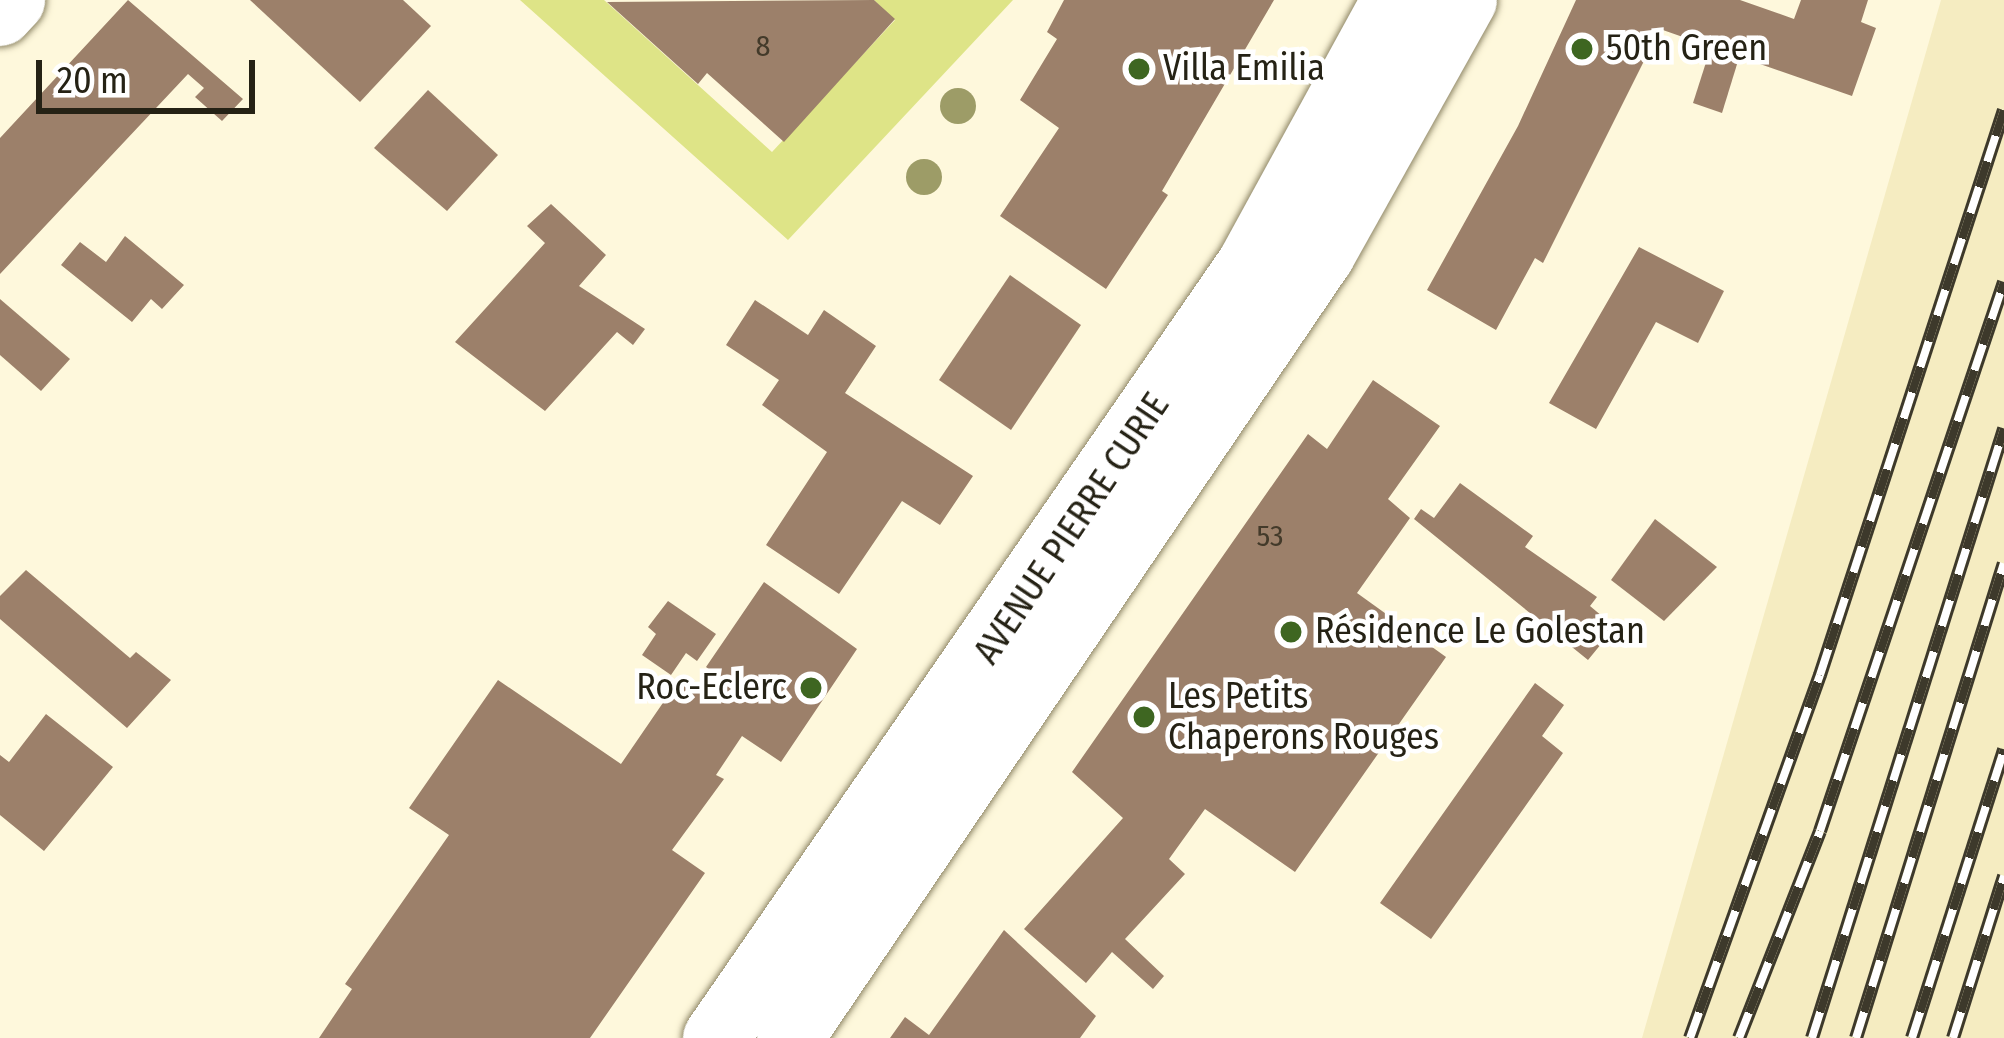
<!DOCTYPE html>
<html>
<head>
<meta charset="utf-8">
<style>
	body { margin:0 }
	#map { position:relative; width:2004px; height:1038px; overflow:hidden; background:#fef8dc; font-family:"Fira Sans Condensed",sans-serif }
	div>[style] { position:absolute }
	.built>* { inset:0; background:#f5ecc1 }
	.green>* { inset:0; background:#dee487 }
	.building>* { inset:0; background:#9c806a }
	.roads { filter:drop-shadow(0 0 3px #908868) drop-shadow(0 0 3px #908868) }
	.minor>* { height:66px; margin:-33px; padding:0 33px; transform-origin:33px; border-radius:33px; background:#fff }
	.major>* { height:66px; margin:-33px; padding:0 33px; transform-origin:33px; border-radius:33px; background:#fff }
	.rail>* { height:14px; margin-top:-7px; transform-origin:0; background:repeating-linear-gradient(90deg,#fff 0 27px,#3d392b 0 54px); box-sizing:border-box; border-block:3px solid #3d392b }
	.trees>* { width:36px; height:36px; margin:-18px; border-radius:50%; background:#9d9c67 }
	.dots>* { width:33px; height:33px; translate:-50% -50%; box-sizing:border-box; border:6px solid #fff; border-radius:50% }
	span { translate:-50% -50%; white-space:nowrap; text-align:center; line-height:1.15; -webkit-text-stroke:9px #fff; paint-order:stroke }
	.number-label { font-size:30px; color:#433a2a }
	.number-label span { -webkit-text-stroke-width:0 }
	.poi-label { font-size:36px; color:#252215 }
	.left { translate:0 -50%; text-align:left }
	.right { translate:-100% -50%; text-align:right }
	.street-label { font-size:36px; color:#252215 }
	.scale { position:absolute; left:36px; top:60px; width:219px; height:54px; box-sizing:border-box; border:6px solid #252215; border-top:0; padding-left:15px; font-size:36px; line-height:42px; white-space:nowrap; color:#252215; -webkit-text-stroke:9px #fff; paint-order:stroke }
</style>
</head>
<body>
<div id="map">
	<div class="built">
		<div style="clip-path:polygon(1941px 0,2004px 0,2004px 1038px,1642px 1038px)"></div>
	</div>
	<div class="green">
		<div style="clip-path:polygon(520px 0,604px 0,772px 152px,895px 20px,874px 0,1013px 0,788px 240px)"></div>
	</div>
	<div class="building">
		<div style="clip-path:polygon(128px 0,243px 99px,222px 121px,195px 97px,204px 88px,188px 74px,0 274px,0 138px)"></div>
		<div style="clip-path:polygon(250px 0,403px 0,431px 26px,360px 102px)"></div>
		<div style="clip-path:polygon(874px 0,895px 19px,784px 142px,707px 73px,698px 84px,607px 2px)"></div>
		<div style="clip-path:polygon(1064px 0,1274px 0,1162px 191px,1168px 195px,1106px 289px,1000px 216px,1059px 128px,1020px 100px,1057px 39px,1047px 32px)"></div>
		<div style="clip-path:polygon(1576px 0,1740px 0,1794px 19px,1801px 0,1868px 0,1861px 22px,1876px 28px,1852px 96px,1660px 29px,1543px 263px,1535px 258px,1496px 330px,1427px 290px,1518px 126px)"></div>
		<div style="clip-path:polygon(1709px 53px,1738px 61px,1722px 113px,1693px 103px)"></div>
		<div style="clip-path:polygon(428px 90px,498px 155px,447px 211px,374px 148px)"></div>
		<div style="clip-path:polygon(551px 204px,606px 255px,579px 286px,645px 329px,633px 345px,617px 332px,545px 411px,455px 342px,545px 243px,527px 226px)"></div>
		<div style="clip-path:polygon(125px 236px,184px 285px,162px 309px,151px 299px,132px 322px,61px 265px,80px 242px,106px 262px)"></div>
		<div style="clip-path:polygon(1639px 247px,1724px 291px,1698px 343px,1656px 322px,1596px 429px,1549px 403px)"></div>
		<div style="clip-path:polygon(1010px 275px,1081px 325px,1011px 430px,939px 380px)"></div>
		<div style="clip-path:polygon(0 299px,70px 359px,41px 391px,0 355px)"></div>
		<div style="clip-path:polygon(755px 300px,808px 335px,824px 310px,876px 346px,845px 393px,973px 476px,940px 525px,902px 501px,839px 594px,766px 545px,827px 452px,762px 405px,779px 380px,726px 345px)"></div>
		<div style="clip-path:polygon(1373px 380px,1440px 426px,1388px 499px,1410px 518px,1357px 593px,1446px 657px,1295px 872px,1205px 809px,1169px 859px,1185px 874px,1125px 939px,1164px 976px,1153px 989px,1112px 952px,1086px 983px,1024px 929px,1123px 818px,1072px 772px,1308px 434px,1327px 449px)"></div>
		<div style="clip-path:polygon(1460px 483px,1533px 536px,1525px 547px,1597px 597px,1590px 606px,1615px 627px,1588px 660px,1414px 519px,1421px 509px,1434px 518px)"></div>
		<div style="clip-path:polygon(1655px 519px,1717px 567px,1664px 621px,1611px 580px)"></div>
		<div style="clip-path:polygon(26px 570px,130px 658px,136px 652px,171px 680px,127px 728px,0 619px,0 596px)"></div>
		<div style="clip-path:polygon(764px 582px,857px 649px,781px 762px,742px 736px,716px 775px,724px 779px,672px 850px,705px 873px,590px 1038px,319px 1038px,352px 989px,345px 984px,449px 835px,409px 808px,498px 680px,621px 764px,682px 675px,719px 699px,727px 683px,706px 667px)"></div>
		<div style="clip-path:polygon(668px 601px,716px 634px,697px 661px,686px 653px,671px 675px,642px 655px,656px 634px,648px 627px)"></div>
		<div style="clip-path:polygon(1535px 683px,1564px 705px,1542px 736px,1563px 753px,1431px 939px,1380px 903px)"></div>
		<div style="clip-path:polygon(46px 714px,113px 767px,44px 851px,0 815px,0 755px,9px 762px)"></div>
		<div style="clip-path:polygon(1004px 930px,1096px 1016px,1080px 1038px,890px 1038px,905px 1017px,929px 1035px)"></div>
	</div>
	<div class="roads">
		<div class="minor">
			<div style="left:0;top:13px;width:18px;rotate:-47deg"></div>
		</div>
		<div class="major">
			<div style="left:716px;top:1038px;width:940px;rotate:-55.36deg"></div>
			<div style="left:1250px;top:265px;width:302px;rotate:-61.3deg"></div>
			<div style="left:790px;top:1038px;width:947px;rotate:-55.84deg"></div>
			<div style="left:1322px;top:254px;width:291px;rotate:-60.8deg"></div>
		</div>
	</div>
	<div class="rail">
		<div style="left:1690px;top:1038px;width:386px;rotate:-70.3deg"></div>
		<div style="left:1820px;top:675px;width:594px;rotate:-71.96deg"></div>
		<div style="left:1739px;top:1038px;width:222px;rotate:-68.6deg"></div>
		<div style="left:1820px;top:831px;width:579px;rotate:-71.47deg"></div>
		<div style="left:1812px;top:1038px;width:639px;rotate:-72.5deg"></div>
		<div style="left:1856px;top:1038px;width:497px;rotate:-72.7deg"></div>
		<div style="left:1912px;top:1038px;width:303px;rotate:-72.3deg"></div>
		<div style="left:1953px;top:1038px;width:170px;rotate:-72.5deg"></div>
	</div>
	<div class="trees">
		<div style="left:958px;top:106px"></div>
		<div style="left:924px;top:177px"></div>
	</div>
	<div class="dots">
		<div style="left:1582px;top:49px;background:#3e6621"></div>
		<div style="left:1139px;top:69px;background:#3e6621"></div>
		<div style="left:1291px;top:632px;background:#3e6621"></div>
		<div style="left:811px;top:688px;background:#3e6621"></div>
		<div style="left:1144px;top:717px;background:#3e6621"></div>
	</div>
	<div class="number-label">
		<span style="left:763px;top:46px">8</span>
		<span style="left:1270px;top:536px">53</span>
	</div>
	<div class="poi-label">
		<span class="left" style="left:1606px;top:49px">50th Green</span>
		<span class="left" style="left:1163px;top:69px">Villa Emilia</span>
		<span class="left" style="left:1315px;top:632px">Résidence Le Golestan</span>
		<span class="right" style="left:787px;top:688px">Roc-Eclerc</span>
		<span class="left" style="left:1168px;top:717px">Les Petits<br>Chaperons Rouges</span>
	</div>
	<div class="street-label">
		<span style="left:1072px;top:529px;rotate:-56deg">AVENUE PIERRE CURIE</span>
	</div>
	<div class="scale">20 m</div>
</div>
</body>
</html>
